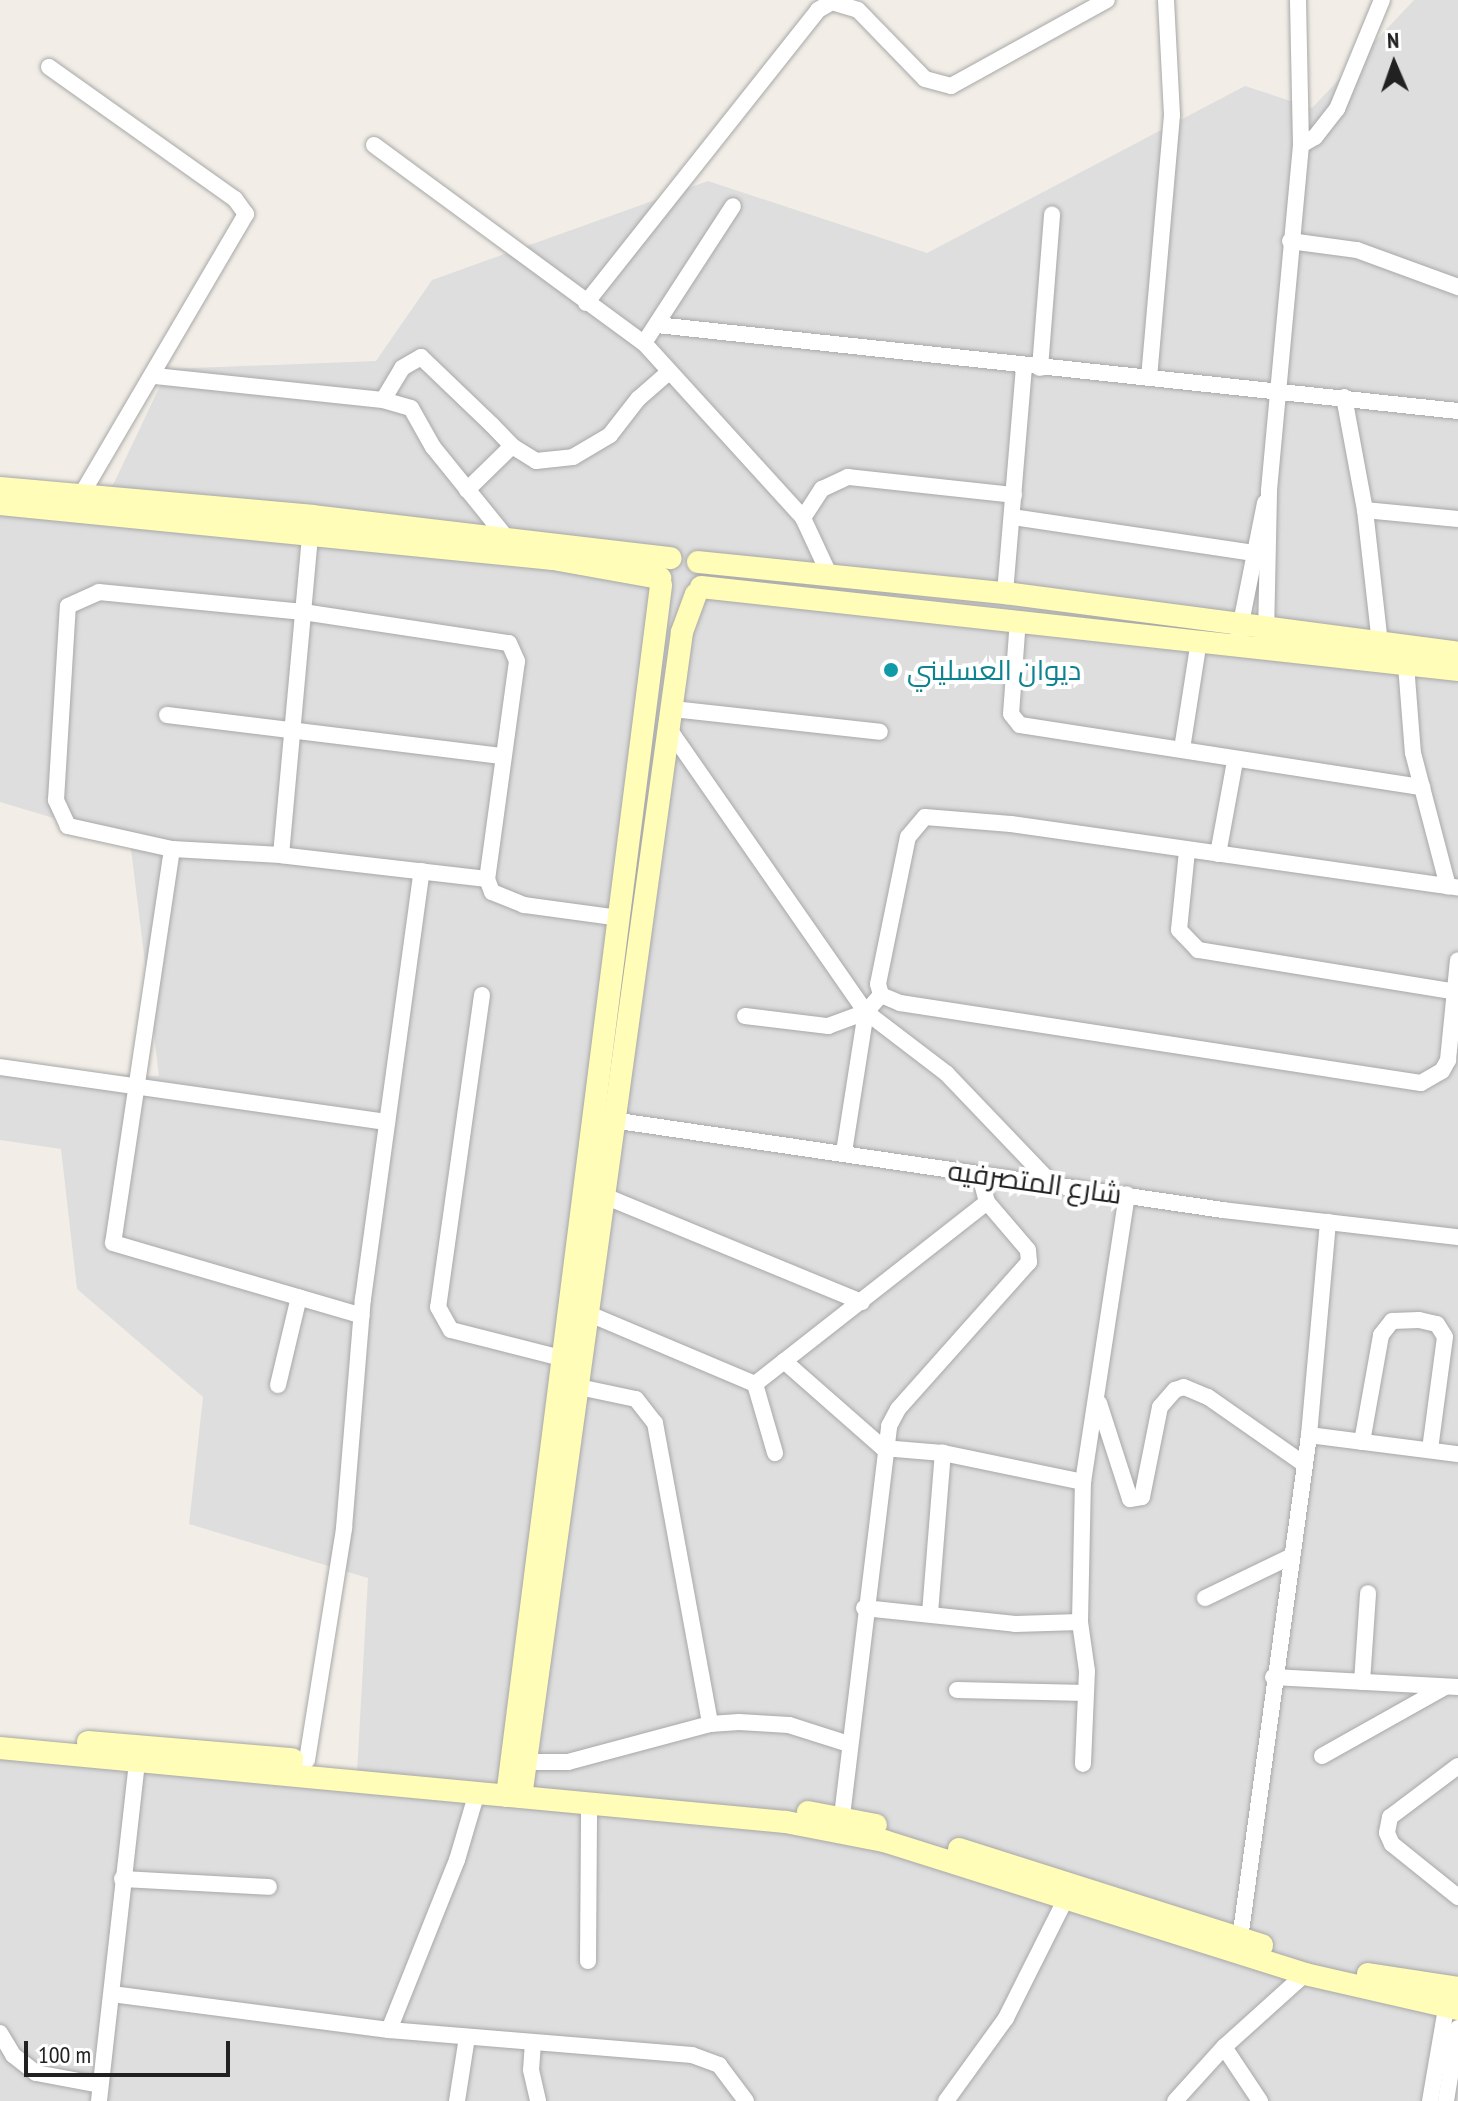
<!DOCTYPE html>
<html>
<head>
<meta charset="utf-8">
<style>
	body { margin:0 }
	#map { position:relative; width:1458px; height:2101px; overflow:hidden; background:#f2eee7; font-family:"PT Sans Narrow",Cairo,sans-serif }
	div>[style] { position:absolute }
	.residential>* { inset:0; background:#dfdede }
	.roads { filter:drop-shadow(0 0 2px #a8a8a8) drop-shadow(0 0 2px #a8a8a8) }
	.street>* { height:16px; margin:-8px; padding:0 8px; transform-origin:8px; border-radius:8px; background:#fff }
	.secondary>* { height:22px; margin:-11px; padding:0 11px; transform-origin:11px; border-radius:11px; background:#fffdb8 }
	.dots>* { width:22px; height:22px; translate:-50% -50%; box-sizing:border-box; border:4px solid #fff; border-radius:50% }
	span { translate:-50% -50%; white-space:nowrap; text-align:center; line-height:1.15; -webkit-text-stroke:8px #fff; paint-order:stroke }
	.culture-label { font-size:28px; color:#0d838f }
	.left { translate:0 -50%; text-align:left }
	.street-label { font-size:28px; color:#212121 }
	.north { position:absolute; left:1354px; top:24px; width:80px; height:80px; -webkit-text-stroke:6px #fff; paint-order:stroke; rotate:358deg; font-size:22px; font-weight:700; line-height:32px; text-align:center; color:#212121 }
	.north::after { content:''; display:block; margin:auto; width:28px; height:36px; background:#212121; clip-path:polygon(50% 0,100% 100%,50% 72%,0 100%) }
	.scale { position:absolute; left:24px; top:2041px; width:206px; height:36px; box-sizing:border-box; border:4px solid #212121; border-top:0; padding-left:10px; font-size:24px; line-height:28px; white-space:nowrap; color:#212121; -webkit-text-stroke:6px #fff; paint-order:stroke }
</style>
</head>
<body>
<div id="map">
	<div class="residential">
		<div style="clip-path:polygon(1414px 0,1458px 0,1458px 2101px,0 2101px,0 1759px,356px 1790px,368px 1578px,189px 1524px,203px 1397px,77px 1289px,61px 1149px,0 1140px,0 1070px,159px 1076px,130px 841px,0 802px,0 503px,113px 485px,168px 369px,376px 361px,432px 280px,708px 181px,927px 253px,1245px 86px,1312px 108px)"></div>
	</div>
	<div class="roads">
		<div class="street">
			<div style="left:49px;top:67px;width:228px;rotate:35.4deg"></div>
			<div style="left:235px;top:199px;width:19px;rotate:54deg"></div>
			<div style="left:246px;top:214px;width:324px;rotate:120.4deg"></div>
			<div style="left:374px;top:145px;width:335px;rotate:36.3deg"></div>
			<div style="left:644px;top:343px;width:163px;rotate:-57deg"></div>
			<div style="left:1301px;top:145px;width:16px;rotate:-30deg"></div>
			<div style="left:1315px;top:137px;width:36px;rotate:-52deg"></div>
			<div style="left:1337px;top:109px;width:118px;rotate:-67.6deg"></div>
			<div style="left:1290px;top:241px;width:68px;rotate:7.7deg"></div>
			<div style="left:1357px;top:250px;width:108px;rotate:20.1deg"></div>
			<div style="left:586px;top:303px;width:374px;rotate:-51.6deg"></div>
			<div style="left:818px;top:10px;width:16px;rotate:-30deg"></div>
			<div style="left:832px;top:2px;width:27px;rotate:17deg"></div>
			<div style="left:858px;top:10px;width:96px;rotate:45.8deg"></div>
			<div style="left:925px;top:79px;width:27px;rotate:15deg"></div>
			<div style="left:951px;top:86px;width:178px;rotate:-28.9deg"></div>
			<div style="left:657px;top:325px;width:806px;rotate:6.13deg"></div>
			<div style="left:644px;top:343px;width:236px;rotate:47.7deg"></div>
			<div style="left:803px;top:518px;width:62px;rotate:65.1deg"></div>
			<div style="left:1040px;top:368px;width:154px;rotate:-85.5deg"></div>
			<div style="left:155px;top:376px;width:229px;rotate:6deg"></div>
			<div style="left:383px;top:400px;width:29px;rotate:16deg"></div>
			<div style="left:411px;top:408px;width:45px;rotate:60.6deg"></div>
			<div style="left:433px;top:447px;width:114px;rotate:51deg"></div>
			<div style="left:1149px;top:378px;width:264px;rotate:-85deg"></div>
			<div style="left:1172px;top:115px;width:115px;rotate:-93deg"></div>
			<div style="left:1344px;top:397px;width:115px;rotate:79.5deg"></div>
			<div style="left:1365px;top:510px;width:135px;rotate:83.6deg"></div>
			<div style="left:383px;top:400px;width:37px;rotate:-59deg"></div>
			<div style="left:402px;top:368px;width:22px;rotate:-30deg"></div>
			<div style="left:421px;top:357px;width:98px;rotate:43.8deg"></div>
			<div style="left:492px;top:425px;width:29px;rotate:46deg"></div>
			<div style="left:512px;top:446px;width:63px;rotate:135.6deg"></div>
			<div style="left:512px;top:446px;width:28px;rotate:32deg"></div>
			<div style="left:536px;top:461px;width:37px;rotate:-6deg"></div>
			<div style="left:573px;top:457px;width:43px;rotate:-30.7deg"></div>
			<div style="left:610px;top:435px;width:46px;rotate:-52.1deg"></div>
			<div style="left:638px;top:399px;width:41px;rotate:-41.1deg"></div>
			<div style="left:1365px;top:510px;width:93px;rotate:5.5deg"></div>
			<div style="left:1013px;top:517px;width:244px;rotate:8.5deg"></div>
			<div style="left:803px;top:518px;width:35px;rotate:-57deg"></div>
			<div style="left:822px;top:489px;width:29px;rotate:-25deg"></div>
			<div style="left:848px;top:477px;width:167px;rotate:6.2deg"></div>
			<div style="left:1005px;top:593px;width:227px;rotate:-85.2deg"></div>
			<div style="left:1018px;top:619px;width:95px;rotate:94.2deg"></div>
			<div style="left:1011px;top:714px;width:14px;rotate:51deg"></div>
			<div style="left:1020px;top:725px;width:407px;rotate:8.8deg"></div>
			<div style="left:1239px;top:633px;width:133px;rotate:-78.7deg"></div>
			<div style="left:1266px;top:636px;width:146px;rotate:-88.8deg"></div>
			<div style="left:1269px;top:490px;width:346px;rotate:-84.7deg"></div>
			<div style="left:1301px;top:145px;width:145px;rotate:-91.2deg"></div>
			<div style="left:1406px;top:665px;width:88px;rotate:85.5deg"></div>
			<div style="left:1413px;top:753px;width:138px;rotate:75.3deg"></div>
			<div style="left:673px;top:709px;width:208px;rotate:6.3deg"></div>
			<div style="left:167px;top:715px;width:337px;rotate:7deg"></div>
			<div style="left:669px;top:729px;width:345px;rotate:55.2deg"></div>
			<div style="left:866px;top:1012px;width:102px;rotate:37.4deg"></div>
			<div style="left:947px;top:1074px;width:155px;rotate:46.3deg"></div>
			<div style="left:1182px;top:749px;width:109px;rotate:-81.1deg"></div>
			<div style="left:172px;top:849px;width:398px;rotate:98.5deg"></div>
			<div style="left:113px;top:1243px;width:259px;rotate:16.3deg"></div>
			<div style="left:1187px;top:851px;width:79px;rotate:95.8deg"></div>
			<div style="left:1179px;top:930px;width:28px;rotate:46deg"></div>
			<div style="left:1198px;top:950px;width:263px;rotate:9.2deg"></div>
			<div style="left:1218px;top:854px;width:95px;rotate:-79.6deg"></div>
			<div style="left:281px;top:855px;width:330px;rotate:-84.8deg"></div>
			<div style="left:487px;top:879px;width:207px;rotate:-173.4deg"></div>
			<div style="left:281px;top:855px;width:109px;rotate:-176.8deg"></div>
			<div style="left:172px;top:849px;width:107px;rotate:-167.5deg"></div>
			<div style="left:68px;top:826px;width:29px;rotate:-115deg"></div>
			<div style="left:56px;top:800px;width:194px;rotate:-86.5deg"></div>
			<div style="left:68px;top:606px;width:34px;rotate:-24deg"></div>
			<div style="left:99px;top:592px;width:205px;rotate:5.6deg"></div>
			<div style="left:303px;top:612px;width:208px;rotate:8.6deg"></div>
			<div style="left:509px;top:643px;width:20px;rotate:66deg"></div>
			<div style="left:517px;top:661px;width:220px;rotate:97.8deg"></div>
			<div style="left:487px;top:879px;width:14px;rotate:69deg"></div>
			<div style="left:492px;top:892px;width:35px;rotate:22deg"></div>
			<div style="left:524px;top:905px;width:97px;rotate:7.7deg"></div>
			<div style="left:482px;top:995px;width:315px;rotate:98deg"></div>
			<div style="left:438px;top:1307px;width:26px;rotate:61deg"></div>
			<div style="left:451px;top:1330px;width:126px;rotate:14.3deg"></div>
			<div style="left:881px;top:995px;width:21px;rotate:23deg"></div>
			<div style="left:900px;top:1003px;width:527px;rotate:8.73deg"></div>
			<div style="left:1421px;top:1083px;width:24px;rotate:-30deg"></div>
			<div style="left:1442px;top:1071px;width:13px;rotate:-61deg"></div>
			<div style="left:1448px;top:1060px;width:100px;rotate:-84.3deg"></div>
			<div style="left:745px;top:1016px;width:84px;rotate:6.9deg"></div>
			<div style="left:828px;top:1026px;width:40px;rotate:-20.2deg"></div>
			<div style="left:0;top:1067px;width:391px;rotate:8.1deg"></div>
			<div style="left:612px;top:1120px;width:618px;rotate:8.38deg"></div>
			<div style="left:1223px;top:1210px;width:237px;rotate:6.6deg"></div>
			<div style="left:844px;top:1152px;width:142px;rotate:-81.1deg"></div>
			<div style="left:866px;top:1012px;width:23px;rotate:-49deg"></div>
			<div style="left:881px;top:995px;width:11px;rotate:-105deg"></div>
			<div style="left:878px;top:984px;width:150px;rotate:-78.5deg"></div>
			<div style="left:908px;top:837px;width:26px;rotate:-50deg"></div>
			<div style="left:925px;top:817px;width:86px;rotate:4.7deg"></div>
			<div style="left:1011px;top:824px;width:452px;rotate:8.1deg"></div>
			<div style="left:602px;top:1195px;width:281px;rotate:22.4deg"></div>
			<div style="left:587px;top:1313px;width:182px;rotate:22.9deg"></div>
			<div style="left:755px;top:1384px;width:72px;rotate:73.8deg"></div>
			<div style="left:784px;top:1361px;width:132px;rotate:41.3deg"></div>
			<div style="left:883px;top:1448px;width:60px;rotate:4.8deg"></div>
			<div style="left:943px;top:1453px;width:143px;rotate:11.7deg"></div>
			<div style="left:755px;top:1384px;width:295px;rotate:-38.1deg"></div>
			<div style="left:278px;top:1385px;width:90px;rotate:-76.6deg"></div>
			<div style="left:579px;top:1387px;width:58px;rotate:11.9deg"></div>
			<div style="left:636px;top:1399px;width:31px;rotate:52deg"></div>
			<div style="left:655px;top:1423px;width:306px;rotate:79.6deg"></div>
			<div style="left:1099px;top:1403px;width:101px;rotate:72.1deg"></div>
			<div style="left:1130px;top:1499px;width:12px;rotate:-9deg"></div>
			<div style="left:1142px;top:1497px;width:92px;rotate:-78.7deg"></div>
			<div style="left:1160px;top:1407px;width:23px;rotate:-49deg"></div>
			<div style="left:1175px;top:1390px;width:9px;rotate:-18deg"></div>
			<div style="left:1184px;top:1387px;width:26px;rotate:23deg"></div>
			<div style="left:1208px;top:1397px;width:117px;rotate:34.9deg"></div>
			<div style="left:1309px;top:1435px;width:150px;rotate:7.3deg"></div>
			<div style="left:1362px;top:1442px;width:109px;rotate:-79.9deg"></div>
			<div style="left:1381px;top:1335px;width:18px;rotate:-52deg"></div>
			<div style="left:1392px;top:1321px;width:27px;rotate:-2deg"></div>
			<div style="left:1419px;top:1320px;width:18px;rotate:13deg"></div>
			<div style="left:1437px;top:1324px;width:15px;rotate:58deg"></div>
			<div style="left:1445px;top:1337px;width:114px;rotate:97.6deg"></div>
			<div style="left:1205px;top:1598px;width:94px;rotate:-25.8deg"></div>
			<div style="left:864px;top:1608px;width:152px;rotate:6deg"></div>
			<div style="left:1015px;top:1624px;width:65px;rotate:-1.8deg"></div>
			<div style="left:1080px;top:1622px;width:49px;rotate:81.9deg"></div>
			<div style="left:1087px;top:1671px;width:93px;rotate:92.5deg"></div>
			<div style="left:930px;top:1613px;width:161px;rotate:-85.4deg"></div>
			<div style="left:1080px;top:1622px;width:140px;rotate:-88.8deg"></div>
			<div style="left:1083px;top:1482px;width:291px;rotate:-81.3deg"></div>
			<div style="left:1273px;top:1677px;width:185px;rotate:3.1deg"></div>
			<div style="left:1362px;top:1682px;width:89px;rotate:-86.1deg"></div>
			<div style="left:957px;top:1690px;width:129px;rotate:1.3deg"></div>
			<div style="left:1322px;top:1756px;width:141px;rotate:-29.3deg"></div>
			<div style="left:307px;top:1760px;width:235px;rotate:-80.9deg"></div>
			<div style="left:344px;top:1528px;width:230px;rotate:-85.3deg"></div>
			<div style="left:363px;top:1299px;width:432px;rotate:-82.2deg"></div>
			<div style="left:528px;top:1762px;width:40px"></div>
			<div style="left:568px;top:1762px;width:147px;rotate:-15deg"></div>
			<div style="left:710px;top:1724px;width:29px;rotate:-4deg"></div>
			<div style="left:739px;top:1722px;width:50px;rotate:3.4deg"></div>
			<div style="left:789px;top:1725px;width:63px;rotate:17.6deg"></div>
			<div style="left:1458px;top:1766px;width:85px;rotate:143.1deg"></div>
			<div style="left:1390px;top:1817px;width:16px;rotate:101deg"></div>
			<div style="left:1387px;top:1833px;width:12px;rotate:66deg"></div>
			<div style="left:1392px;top:1844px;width:85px;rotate:38.8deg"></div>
			<div style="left:842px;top:1816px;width:393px;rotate:-83.1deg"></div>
			<div style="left:889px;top:1426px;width:19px;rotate:-62deg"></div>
			<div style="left:898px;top:1409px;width:197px;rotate:-48.3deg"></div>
			<div style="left:1029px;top:1262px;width:12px;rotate:-95deg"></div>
			<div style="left:1028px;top:1250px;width:63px;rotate:-130.5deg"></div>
			<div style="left:987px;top:1202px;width:27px;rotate:-105deg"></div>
			<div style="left:122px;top:1879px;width:147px;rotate:3.1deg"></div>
			<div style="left:1240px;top:1939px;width:509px;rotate:-82.2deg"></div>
			<div style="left:1309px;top:1435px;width:214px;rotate:-84.9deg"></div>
			<div style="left:588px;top:1961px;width:158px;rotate:-89.6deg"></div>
			<div style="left:112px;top:1994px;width:279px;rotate:7.4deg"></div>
			<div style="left:389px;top:2030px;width:304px;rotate:4.7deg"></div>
			<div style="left:692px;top:2055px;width:29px;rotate:20deg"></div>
			<div style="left:719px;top:2065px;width:45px;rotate:53.1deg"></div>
			<div style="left:389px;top:2030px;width:183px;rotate:-68.2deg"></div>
			<div style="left:457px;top:1860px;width:71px;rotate:-73.6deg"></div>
			<div style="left:0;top:2033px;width:26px;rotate:59deg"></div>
			<div style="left:13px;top:2055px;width:29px;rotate:38deg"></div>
			<div style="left:36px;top:2073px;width:65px;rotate:10.6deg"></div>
			<div style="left:533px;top:2042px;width:28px;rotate:94deg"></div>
			<div style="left:531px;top:2070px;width:32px;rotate:77deg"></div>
			<div style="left:1224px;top:2047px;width:65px;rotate:56.3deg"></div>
			<div style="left:99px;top:2101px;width:341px;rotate:-83.6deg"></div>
			<div style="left:457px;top:2101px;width:65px;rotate:-81.1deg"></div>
			<div style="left:946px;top:2101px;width:102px;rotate:-54.1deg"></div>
			<div style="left:1006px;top:2018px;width:143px;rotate:-63.4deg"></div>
			<div style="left:1175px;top:2101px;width:73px;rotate:-47.8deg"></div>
			<div style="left:1224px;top:2047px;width:109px;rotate:-42deg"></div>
			<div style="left:1430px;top:2101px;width:106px;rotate:-80.2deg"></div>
			<div style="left:1446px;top:2101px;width:74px;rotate:-80.7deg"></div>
		</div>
		<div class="secondary">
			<div style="left:0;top:488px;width:313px;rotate:5.1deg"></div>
			<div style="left:312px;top:516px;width:361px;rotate:6.7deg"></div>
			<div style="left:0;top:504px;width:556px;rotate:5.68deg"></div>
			<div style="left:553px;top:559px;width:109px;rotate:10.1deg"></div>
			<div style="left:698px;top:562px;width:309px;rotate:5.8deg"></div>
			<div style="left:1005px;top:593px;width:457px;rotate:7.5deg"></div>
			<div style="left:701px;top:587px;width:762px;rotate:6.26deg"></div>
			<div style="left:88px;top:1742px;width:205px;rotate:4.8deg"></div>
			<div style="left:0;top:1748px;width:789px;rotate:5.38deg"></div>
			<div style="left:786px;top:1822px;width:100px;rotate:11deg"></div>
			<div style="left:884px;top:1841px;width:442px;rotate:17.5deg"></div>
			<div style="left:1305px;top:1974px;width:157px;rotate:12.9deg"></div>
			<div style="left:507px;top:1796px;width:1221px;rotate:-82.75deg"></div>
			<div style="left:521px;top:1797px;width:1176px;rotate:-82.13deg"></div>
			<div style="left:682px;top:632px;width:40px;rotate:-69.8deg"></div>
			<div style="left:808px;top:1812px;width:69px;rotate:10.8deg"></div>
			<div style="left:959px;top:1849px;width:318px;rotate:17.6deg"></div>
			<div style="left:1368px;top:1974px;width:91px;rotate:8.8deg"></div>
		</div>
	</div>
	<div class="dots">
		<div style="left:891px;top:670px;background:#0f9aa8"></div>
	</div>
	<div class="culture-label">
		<span class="left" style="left:907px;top:670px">ديوان العسليني</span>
	</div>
	<div class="street-label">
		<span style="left:1035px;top:1182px;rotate:8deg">شارع المتصرفيه</span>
	</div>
	<div class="north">N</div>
	<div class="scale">100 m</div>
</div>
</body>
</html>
